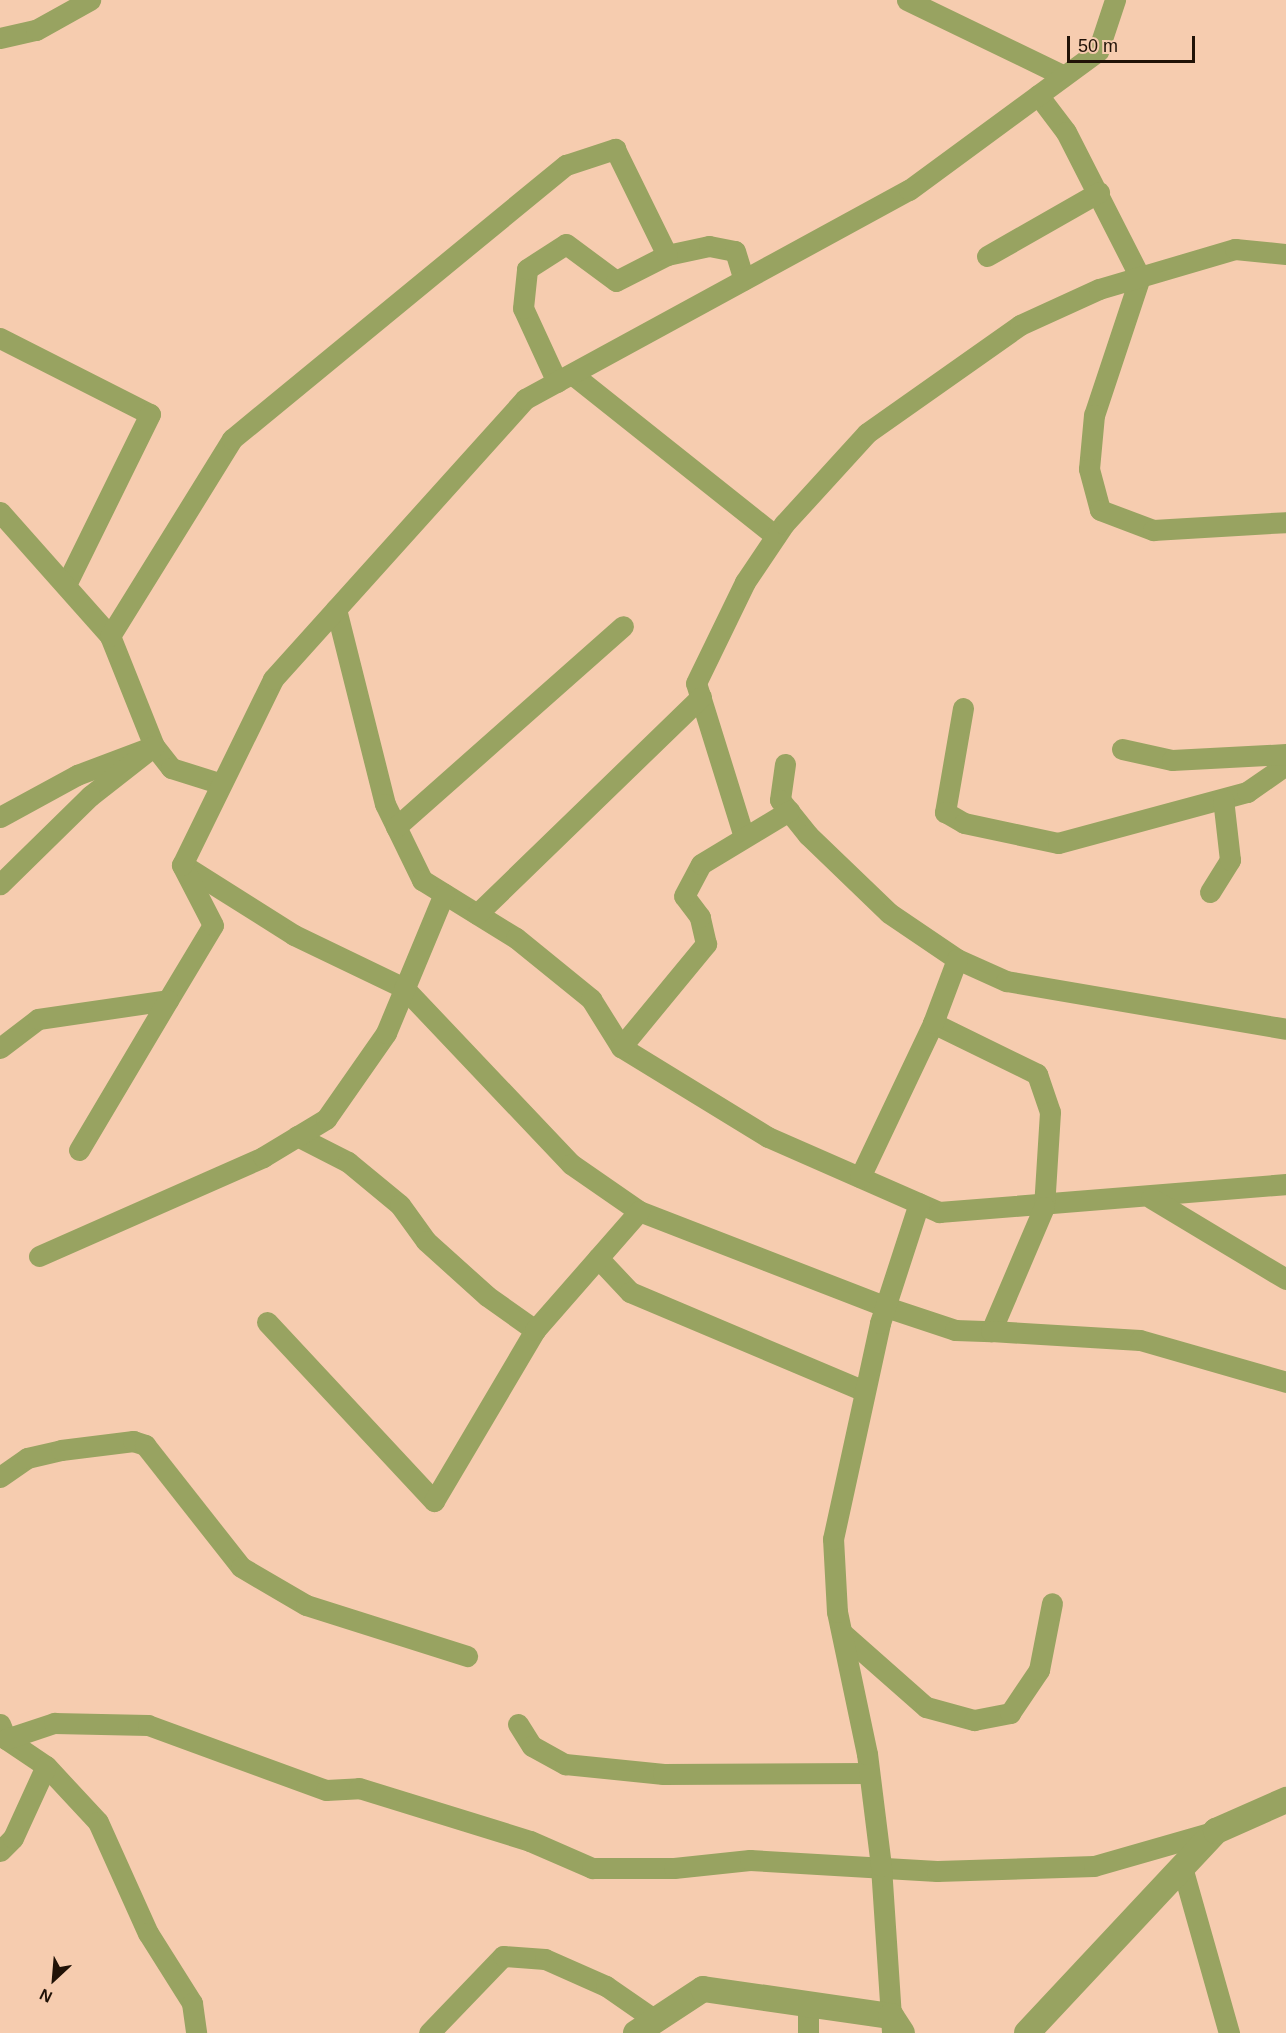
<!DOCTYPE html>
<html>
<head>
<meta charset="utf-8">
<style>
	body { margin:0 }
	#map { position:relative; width:1286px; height:2033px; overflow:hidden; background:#f6ccaf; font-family:Helvetica,sans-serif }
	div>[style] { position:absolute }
	.minor>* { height:21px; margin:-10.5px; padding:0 10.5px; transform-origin:10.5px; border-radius:10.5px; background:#98a361 }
	.tertiary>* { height:26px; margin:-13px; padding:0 13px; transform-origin:13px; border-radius:13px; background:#98a361 }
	span { translate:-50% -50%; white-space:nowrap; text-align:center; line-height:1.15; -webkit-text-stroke:4.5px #f6ccaf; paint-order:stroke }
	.north { position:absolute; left:24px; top:1949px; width:60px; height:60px; -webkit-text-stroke:4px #f6ccaf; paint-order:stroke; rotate:206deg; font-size:16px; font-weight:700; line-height:24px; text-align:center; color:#201207 }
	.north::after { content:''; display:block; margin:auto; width:21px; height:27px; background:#201207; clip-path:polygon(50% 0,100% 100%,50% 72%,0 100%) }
	.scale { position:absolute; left:1067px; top:36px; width:128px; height:27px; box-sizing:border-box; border:3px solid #201207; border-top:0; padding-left:8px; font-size:18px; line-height:21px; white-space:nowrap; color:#201207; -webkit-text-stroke:4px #f6ccaf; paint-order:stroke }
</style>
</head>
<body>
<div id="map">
	<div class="minor">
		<div style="left:907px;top:0;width:174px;rotate:25.8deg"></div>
		<div style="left:0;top:38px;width:37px;rotate:-13deg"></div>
		<div style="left:36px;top:30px;width:62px;rotate:-29.1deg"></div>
		<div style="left:1038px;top:95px;width:46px;rotate:52.9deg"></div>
		<div style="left:1066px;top:132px;width:163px;rotate:63deg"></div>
		<div style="left:1140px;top:277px;width:145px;rotate:108.4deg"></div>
		<div style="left:1094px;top:415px;width:54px;rotate:95.3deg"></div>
		<div style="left:1089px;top:469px;width:42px;rotate:75deg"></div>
		<div style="left:1100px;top:510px;width:57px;rotate:20.7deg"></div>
		<div style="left:1153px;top:530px;width:133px;rotate:-3.4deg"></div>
		<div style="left:987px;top:256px;width:129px;rotate:-29.7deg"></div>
		<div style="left:0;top:338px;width:168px;rotate:26.9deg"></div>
		<div style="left:150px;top:414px;width:188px;rotate:116.2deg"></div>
		<div style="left:572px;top:374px;width:260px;rotate:38.5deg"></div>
		<div style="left:557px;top:382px;width:81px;rotate:-114.7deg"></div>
		<div style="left:523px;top:308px;width:39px;rotate:-84deg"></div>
		<div style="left:527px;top:269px;width:46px;rotate:-32.7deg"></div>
		<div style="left:566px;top:244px;width:62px;rotate:36.5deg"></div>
		<div style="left:616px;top:281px;width:57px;rotate:-27deg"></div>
		<div style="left:667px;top:255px;width:43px;rotate:-12.1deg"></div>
		<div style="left:709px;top:246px;width:26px;rotate:11deg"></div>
		<div style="left:735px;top:251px;width:30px;rotate:73deg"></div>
		<div style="left:0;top:512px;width:166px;rotate:48.4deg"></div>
		<div style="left:110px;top:636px;width:118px;rotate:68.2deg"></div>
		<div style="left:154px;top:746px;width:28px;rotate:52deg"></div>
		<div style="left:171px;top:768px;width:50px;rotate:17.4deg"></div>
		<div style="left:336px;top:609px;width:201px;rotate:75.9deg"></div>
		<div style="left:385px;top:804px;width:85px;rotate:64deg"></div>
		<div style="left:422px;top:880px;width:110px;rotate:31.7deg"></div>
		<div style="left:516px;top:938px;width:97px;rotate:39.1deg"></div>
		<div style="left:591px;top:999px;width:57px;rotate:58deg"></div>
		<div style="left:621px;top:1047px;width:172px;rotate:31.5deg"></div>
		<div style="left:768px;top:1137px;width:187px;rotate:23.7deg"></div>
		<div style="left:939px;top:1212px;width:348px;rotate:-4.6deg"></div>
		<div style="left:110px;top:636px;width:232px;rotate:-58.2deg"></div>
		<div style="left:232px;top:439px;width:432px;rotate:-39.4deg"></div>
		<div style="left:566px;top:165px;width:52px;rotate:-18.1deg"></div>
		<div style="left:615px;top:149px;width:118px;rotate:63.9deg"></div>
		<div style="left:963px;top:708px;width:106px;rotate:99.8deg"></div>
		<div style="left:945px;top:812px;width:22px;rotate:30deg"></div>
		<div style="left:964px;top:823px;width:96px;rotate:12deg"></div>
		<div style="left:1058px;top:843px;width:196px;rotate:-15.1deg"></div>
		<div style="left:1247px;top:792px;width:47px;rotate:-34.7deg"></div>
		<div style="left:1122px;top:749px;width:51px;rotate:12.4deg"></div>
		<div style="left:1172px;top:760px;width:114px;rotate:-3deg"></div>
		<div style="left:785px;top:764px;width:36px;rotate:98deg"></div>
		<div style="left:780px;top:800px;width:45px;rotate:51.3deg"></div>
		<div style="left:808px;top:835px;width:112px;rotate:43.9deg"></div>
		<div style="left:889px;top:913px;width:82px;rotate:34.1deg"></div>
		<div style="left:957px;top:959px;width:54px;rotate:24.2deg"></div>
		<div style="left:1006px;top:981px;width:284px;rotate:9.7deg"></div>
		<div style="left:0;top:817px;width:88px;rotate:-28.6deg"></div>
		<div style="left:77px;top:775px;width:82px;rotate:-20.6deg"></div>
		<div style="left:154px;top:746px;width:81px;rotate:142deg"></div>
		<div style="left:90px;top:796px;width:126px;rotate:135.6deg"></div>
		<div style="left:396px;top:827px;width:303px;rotate:-41.5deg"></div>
		<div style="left:744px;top:837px;width:161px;rotate:-107.3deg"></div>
		<div style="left:696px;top:683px;width:112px;rotate:-64.1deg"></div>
		<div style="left:745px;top:582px;width:70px;rotate:-56.1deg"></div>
		<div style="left:784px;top:524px;width:123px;rotate:-47.6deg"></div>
		<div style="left:867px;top:433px;width:187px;rotate:-35.2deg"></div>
		<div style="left:1020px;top:325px;width:87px;rotate:-24.5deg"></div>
		<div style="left:1099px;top:289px;width:142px;rotate:-16.4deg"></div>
		<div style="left:1235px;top:249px;width:51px;rotate:5.6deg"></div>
		<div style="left:183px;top:865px;width:131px;rotate:32.2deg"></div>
		<div style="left:294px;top:935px;width:122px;rotate:25.7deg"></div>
		<div style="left:404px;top:988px;width:243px;rotate:46.5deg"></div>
		<div style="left:571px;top:1164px;width:83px;rotate:34.7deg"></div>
		<div style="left:639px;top:1211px;width:265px;rotate:21.2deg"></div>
		<div style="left:886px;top:1307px;width:73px;rotate:18.4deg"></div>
		<div style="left:955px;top:1330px;width:36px;rotate:2deg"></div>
		<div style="left:1210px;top:892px;width:38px;rotate:-58deg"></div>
		<div style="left:1230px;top:860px;width:61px;rotate:-96.5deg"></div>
		<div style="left:477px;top:914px;width:312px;rotate:-44.1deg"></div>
		<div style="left:933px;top:1023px;width:116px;rotate:26.1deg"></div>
		<div style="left:1037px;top:1074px;width:40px;rotate:71.1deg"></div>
		<div style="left:1050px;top:1112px;width:95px;rotate:93.6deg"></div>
		<div style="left:1044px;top:1207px;width:135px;rotate:113.1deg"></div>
		<div style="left:991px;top:1331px;width:149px;rotate:3.5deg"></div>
		<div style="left:1140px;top:1340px;width:152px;rotate:16deg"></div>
		<div style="left:621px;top:1047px;width:134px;rotate:-50.5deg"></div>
		<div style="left:706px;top:944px;width:28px;rotate:-103deg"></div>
		<div style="left:700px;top:917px;width:26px;rotate:-127deg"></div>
		<div style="left:684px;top:896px;width:36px;rotate:-62deg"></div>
		<div style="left:701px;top:864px;width:103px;rotate:-31.1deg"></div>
		<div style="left:0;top:1048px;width:48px;rotate:-37.3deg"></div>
		<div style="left:38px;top:1019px;width:131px;rotate:-8.3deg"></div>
		<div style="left:168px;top:1000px;width:87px;rotate:-59deg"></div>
		<div style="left:213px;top:925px;width:68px;rotate:-117.3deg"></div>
		<div style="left:182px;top:865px;width:207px;rotate:-63.9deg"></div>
		<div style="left:273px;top:679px;width:377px;rotate:-48deg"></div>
		<div style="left:525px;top:399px;width:437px;rotate:-28.6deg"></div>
		<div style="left:909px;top:190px;width:235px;rotate:-36.3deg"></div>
		<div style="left:1098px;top:51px;width:54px;rotate:-71.6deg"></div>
		<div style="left:297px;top:1136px;width:57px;rotate:27deg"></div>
		<div style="left:348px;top:1162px;width:67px;rotate:39.6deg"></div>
		<div style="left:400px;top:1205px;width:44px;rotate:54.2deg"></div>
		<div style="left:426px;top:1241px;width:82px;rotate:42deg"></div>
		<div style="left:487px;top:1296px;width:59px;rotate:35.3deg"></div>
		<div style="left:79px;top:1150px;width:174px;rotate:-59.3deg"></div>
		<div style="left:860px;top:1177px;width:170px;rotate:-64.6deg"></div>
		<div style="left:933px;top:1023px;width:68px;rotate:-69.4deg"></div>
		<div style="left:1151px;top:1198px;width:157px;rotate:31deg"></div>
		<div style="left:39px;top:1256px;width:245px;rotate:-23.8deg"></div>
		<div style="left:263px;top:1157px;width:74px;rotate:-31.1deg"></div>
		<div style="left:326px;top:1119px;width:105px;rotate:-55.1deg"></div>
		<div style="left:386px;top:1033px;width:151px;rotate:-67.4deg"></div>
		<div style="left:598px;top:1258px;width:47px;rotate:46.7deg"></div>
		<div style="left:630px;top:1292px;width:254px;rotate:22.9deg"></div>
		<div style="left:267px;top:1322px;width:245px;rotate:47deg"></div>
		<div style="left:434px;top:1501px;width:199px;rotate:-59.4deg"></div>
		<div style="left:535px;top:1330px;width:158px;rotate:-48.8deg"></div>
		<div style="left:0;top:1477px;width:33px;rotate:-35deg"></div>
		<div style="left:27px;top:1458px;width:35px;rotate:-13deg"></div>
		<div style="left:61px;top:1450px;width:73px;rotate:-7.1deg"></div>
		<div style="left:133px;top:1441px;width:13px;rotate:18deg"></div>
		<div style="left:145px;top:1445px;width:155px;rotate:51.8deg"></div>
		<div style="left:241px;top:1567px;width:75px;rotate:30.3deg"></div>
		<div style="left:306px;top:1605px;width:169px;rotate:17.6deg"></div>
		<div style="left:842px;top:1633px;width:112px;rotate:41.4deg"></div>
		<div style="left:926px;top:1707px;width:50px;rotate:15.2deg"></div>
		<div style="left:974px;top:1720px;width:37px;rotate:-11deg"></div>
		<div style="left:1010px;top:1713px;width:52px;rotate:-56deg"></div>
		<div style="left:1039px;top:1670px;width:68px;rotate:-79deg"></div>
		<div style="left:0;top:1724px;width:16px;rotate:68deg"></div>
		<div style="left:6px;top:1739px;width:48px;rotate:34deg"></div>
		<div style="left:46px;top:1766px;width:76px;rotate:47.1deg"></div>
		<div style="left:98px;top:1822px;width:122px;rotate:65.8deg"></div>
		<div style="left:148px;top:1933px;width:83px;rotate:57.8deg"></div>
		<div style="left:192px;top:2003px;width:30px;rotate:82deg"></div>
		<div style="left:518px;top:1724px;width:26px;rotate:58deg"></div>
		<div style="left:532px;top:1746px;width:38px;rotate:29deg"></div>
		<div style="left:565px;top:1764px;width:99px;rotate:5.8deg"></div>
		<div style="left:663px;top:1774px;width:206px;rotate:-0.3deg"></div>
		<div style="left:6px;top:1739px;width:51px;rotate:-18.4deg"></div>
		<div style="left:54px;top:1723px;width:94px;rotate:1.2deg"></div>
		<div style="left:148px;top:1725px;width:189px;rotate:20.1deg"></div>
		<div style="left:326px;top:1790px;width:33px;rotate:-3deg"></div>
		<div style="left:359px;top:1788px;width:179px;rotate:17.2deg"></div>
		<div style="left:530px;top:1841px;width:68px;rotate:23.5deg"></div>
		<div style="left:592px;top:1868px;width:82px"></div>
		<div style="left:674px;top:1868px;width:76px;rotate:-6deg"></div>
		<div style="left:750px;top:1860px;width:187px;rotate:3.4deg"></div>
		<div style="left:937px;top:1871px;width:157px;rotate:-1.8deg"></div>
		<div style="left:1094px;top:1866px;width:127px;rotate:-16deg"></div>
		<div style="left:0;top:1851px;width:18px;rotate:-45deg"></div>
		<div style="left:13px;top:1838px;width:79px;rotate:-65.4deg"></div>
		<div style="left:1182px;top:1867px;width:173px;rotate:74.2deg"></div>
		<div style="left:892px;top:2032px;width:166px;rotate:-93.8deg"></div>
		<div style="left:881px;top:1866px;width:113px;rotate:-97.1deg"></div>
		<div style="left:867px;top:1754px;width:145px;rotate:-101.9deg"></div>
		<div style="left:837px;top:1612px;width:73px;rotate:-93.1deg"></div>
		<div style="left:833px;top:1539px;width:221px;rotate:-77.7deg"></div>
		<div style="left:880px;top:1323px;width:126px;rotate:-72deg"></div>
		<div style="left:429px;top:2033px;width:107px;rotate:-46.1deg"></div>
		<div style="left:503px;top:1956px;width:42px;rotate:4.1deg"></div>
		<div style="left:545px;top:1959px;width:67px;rotate:23.9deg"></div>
		<div style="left:606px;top:1986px;width:60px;rotate:34.8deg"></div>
		<div style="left:808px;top:2033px;width:29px;rotate:-90deg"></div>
	</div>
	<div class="tertiary">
		<div style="left:636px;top:2033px;width:80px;rotate:-33.3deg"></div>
		<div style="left:703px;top:1989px;width:190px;rotate:8.2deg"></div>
		<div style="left:891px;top:2016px;width:20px;rotate:57deg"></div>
		<div style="left:1027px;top:2033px;width:277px;rotate:-46.9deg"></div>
		<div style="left:1216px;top:1831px;width:77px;rotate:-23.9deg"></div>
	</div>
	<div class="north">N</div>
	<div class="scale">50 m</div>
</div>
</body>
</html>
